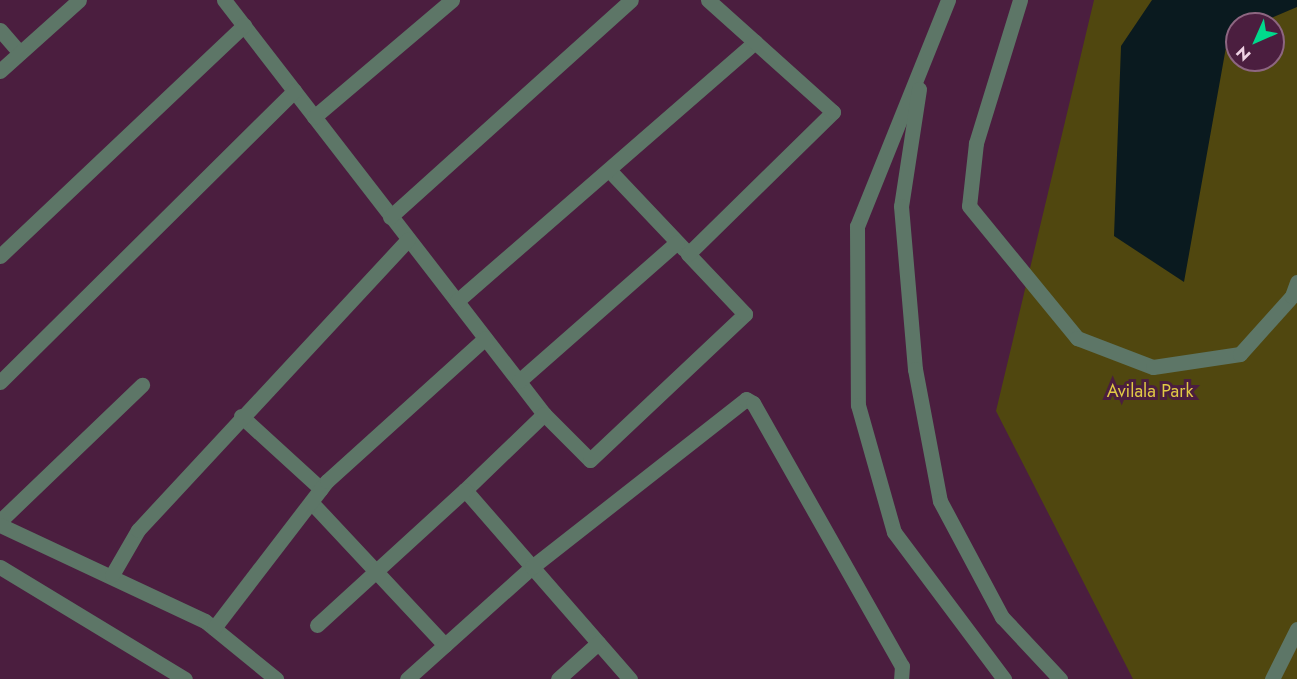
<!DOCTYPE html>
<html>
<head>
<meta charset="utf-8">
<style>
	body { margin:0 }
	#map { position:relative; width:1297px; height:679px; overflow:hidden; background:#4b1e3f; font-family:Jost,sans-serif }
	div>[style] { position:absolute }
	.green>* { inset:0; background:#50470f }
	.water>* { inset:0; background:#0a1a1f }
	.minor>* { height:15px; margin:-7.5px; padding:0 7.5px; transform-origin:7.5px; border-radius:7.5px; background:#5d7667 }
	span { translate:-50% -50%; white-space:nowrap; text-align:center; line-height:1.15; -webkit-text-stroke:6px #4b1e3f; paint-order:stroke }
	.park-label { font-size:18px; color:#e1ca45 }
	.north { position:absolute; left:1225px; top:12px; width:60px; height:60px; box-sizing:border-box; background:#4b1e3f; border:2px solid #8d6681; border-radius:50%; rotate:225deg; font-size:16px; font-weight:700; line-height:24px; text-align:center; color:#efd2e4 }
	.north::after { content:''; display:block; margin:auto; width:21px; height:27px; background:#00d98c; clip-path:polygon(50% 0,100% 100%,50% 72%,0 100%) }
</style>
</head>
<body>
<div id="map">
	<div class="green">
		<div style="clip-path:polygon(evenodd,1094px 0,1297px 0,1297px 679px,1133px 679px,996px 411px,1094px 0,1237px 24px,1273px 24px,1273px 60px,1237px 60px,1237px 24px)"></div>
	</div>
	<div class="water">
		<div style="clip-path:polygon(1152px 0,1297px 0,1297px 7px,1257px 24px,1237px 24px,1237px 32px,1228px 36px,1184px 282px,1114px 236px,1121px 46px)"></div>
	</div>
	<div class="minor">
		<div style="left:224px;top:0;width:523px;rotate:52.3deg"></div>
		<div style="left:544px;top:414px;width:110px;rotate:136.1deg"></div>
		<div style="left:465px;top:490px;width:251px;rotate:48.9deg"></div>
		<div style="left:948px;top:0;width:244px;rotate:111.9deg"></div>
		<div style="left:857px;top:226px;width:179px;rotate:89.7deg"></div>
		<div style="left:858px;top:405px;width:132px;rotate:74.2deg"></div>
		<div style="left:894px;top:532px;width:184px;rotate:53.2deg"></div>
		<div style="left:1020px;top:0;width:150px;rotate:107.1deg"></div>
		<div style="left:976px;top:143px;width:63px;rotate:96.3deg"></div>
		<div style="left:969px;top:206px;width:171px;rotate:50.7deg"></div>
		<div style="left:1077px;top:338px;width:81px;rotate:20.9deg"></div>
		<div style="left:1153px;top:367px;width:88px;rotate:-8.5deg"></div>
		<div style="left:1240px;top:354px;width:78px;rotate:-48.1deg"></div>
		<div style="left:1292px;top:296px;width:15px;rotate:-70deg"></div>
		<div style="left:0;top:30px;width:30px;rotate:49deg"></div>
		<div style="left:0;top:71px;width:106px;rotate:-41.9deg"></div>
		<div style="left:919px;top:89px;width:118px;rotate:98.7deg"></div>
		<div style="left:901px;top:206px;width:164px;rotate:85.1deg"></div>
		<div style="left:915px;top:369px;width:134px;rotate:79.3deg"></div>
		<div style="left:940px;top:501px;width:132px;rotate:61.9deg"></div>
		<div style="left:1002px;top:617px;width:85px;rotate:46.9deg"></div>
		<div style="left:314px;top:117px;width:181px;rotate:-40.3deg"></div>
		<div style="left:609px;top:170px;width:109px;rotate:46.5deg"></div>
		<div style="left:390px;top:217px;width:324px;rotate:-42deg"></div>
		<div style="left:0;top:256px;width:336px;rotate:-43.4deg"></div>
		<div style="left:457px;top:301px;width:395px;rotate:-41deg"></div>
		<div style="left:519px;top:381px;width:210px;rotate:-41.3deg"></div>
		<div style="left:0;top:382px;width:414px;rotate:-44.7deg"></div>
		<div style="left:544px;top:414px;width:65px;rotate:45deg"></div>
		<div style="left:590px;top:460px;width:213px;rotate:-43.3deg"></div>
		<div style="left:745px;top:314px;width:83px;rotate:-133.5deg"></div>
		<div style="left:688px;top:254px;width:203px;rotate:-44.4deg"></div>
		<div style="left:833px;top:112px;width:168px;rotate:-138.1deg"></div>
		<div style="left:241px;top:416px;width:108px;rotate:42.4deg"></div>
		<div style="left:311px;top:502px;width:196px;rotate:46.9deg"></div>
		<div style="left:0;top:521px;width:197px;rotate:-43.8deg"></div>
		<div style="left:0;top:525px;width:226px;rotate:25.1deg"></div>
		<div style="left:205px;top:621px;width:92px;rotate:39.2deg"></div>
		<div style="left:0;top:567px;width:216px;rotate:31.2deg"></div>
		<div style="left:112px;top:575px;width:52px;rotate:-60deg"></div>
		<div style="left:138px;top:530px;width:397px;rotate:-47.1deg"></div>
		<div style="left:317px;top:625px;width:200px;rotate:-42.4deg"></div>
		<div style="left:214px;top:628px;width:185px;rotate:-52.5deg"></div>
		<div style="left:327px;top:481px;width:213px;rotate:-42.1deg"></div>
		<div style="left:407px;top:679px;width:168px;rotate:-41.9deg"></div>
		<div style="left:532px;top:567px;width:272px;rotate:-38.1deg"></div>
		<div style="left:746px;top:399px;width:8px;rotate:30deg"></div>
		<div style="left:753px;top:403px;width:302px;rotate:60.5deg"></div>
		<div style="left:902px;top:666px;width:13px;rotate:94deg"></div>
		<div style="left:558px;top:679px;width:54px;rotate:-42deg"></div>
		<div style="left:1272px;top:679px;width:56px;rotate:-63.4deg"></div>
	</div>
	<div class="park-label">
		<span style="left:1150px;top:391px">Avilala Park</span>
	</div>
	<div class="north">N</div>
</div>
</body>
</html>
